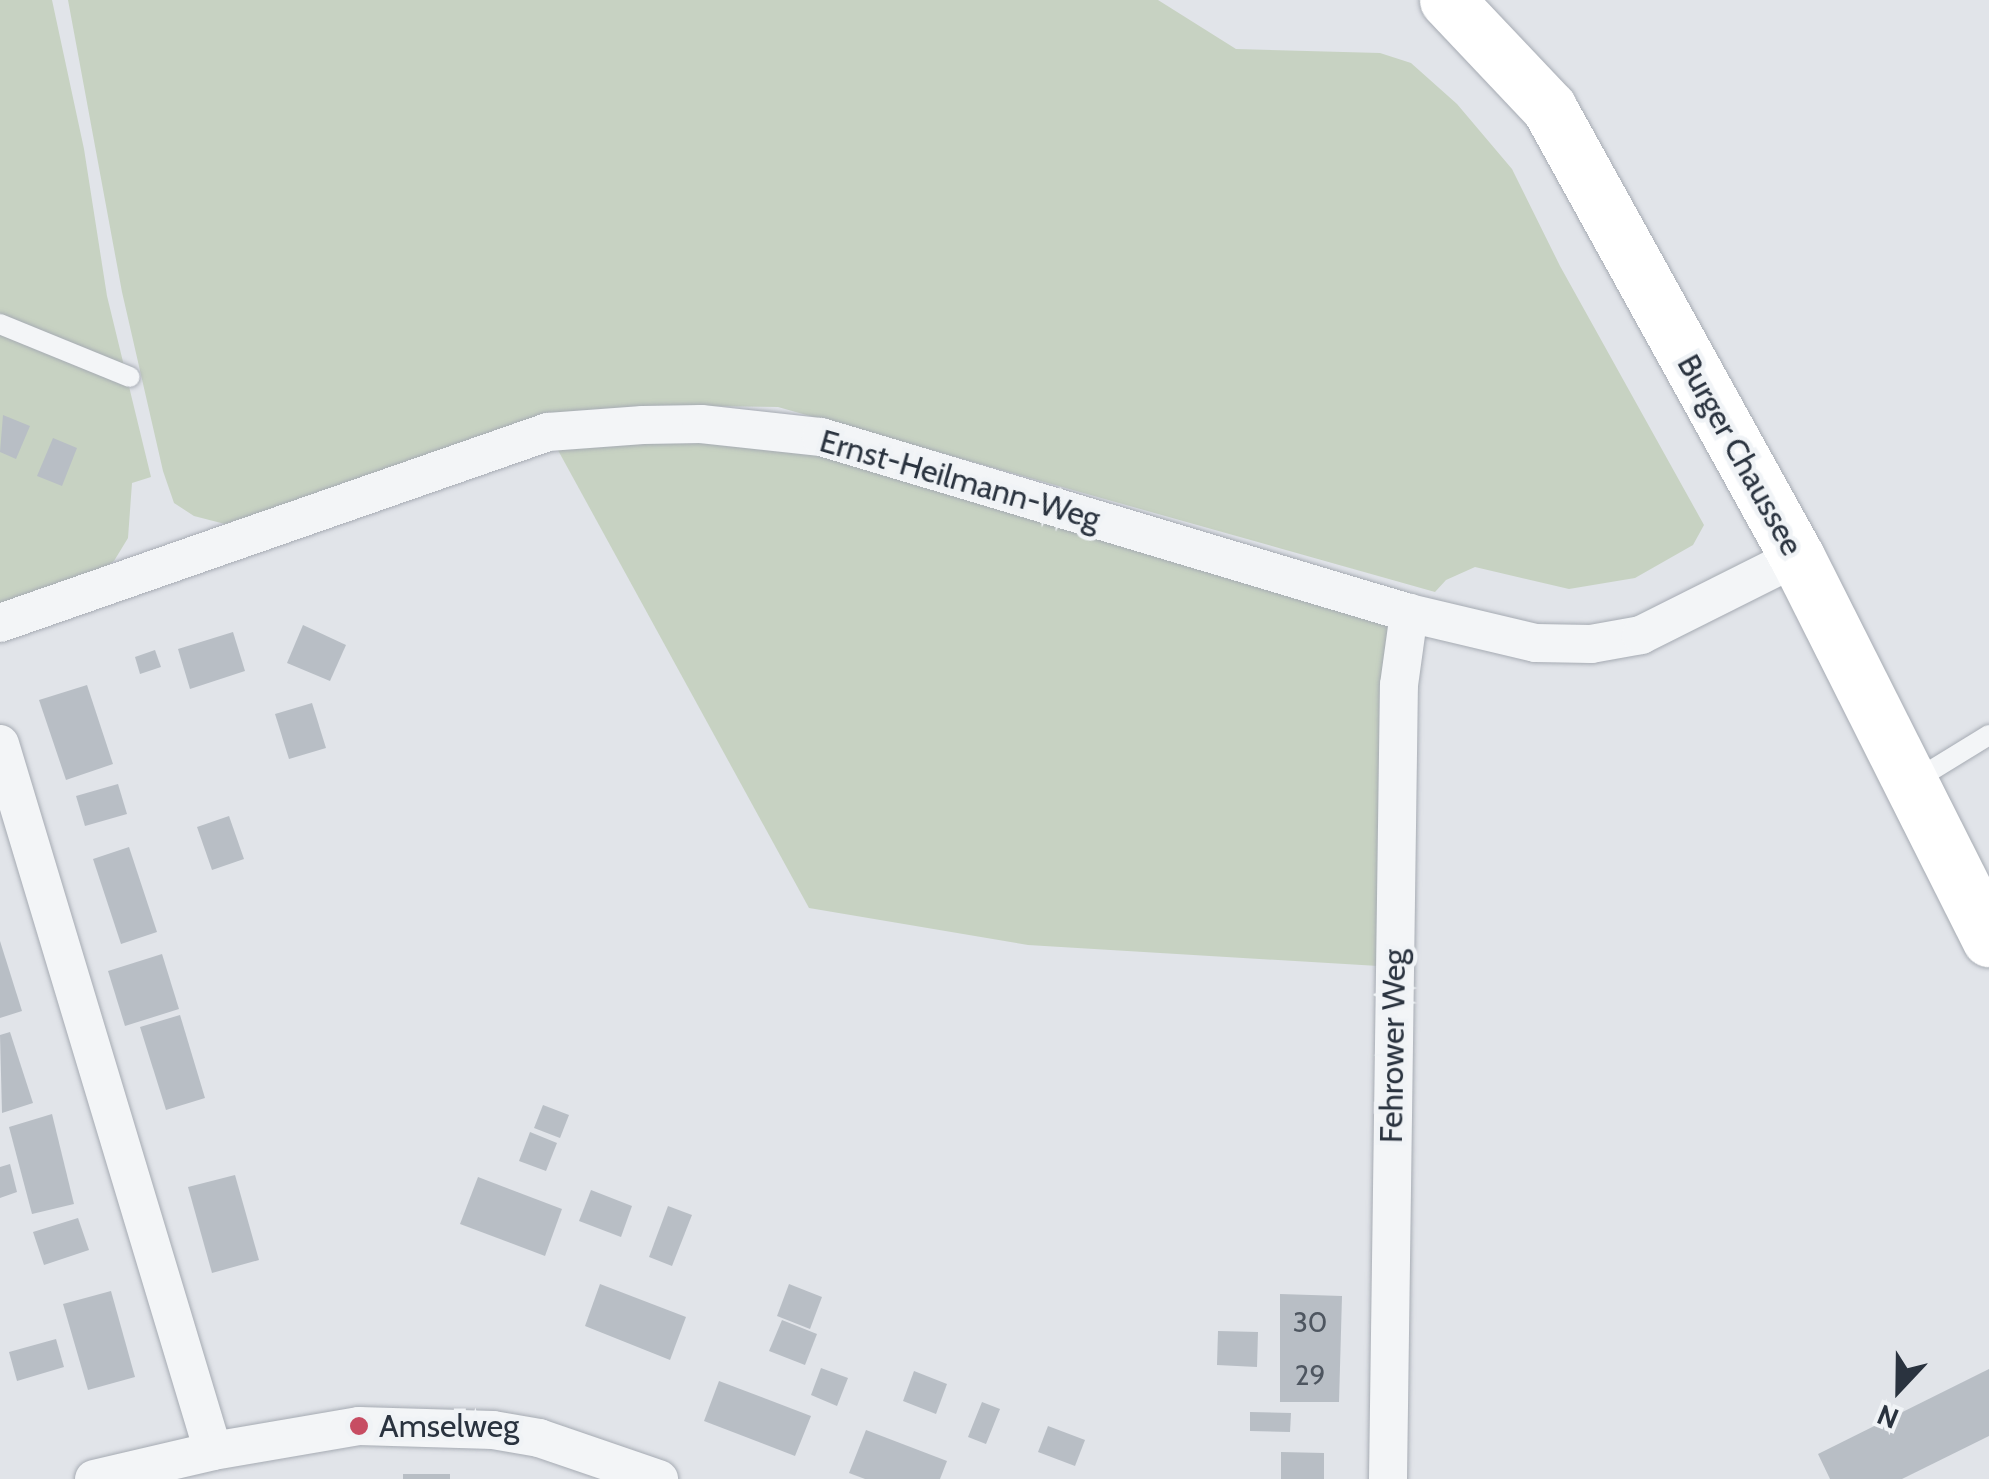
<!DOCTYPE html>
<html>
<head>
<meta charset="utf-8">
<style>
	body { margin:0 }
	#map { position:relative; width:1989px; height:1479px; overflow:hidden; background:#e1e4e9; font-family:Cabin,sans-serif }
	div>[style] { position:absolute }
	.green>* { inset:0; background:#c7d2c2 }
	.building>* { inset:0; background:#b8bec5 }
	.roads { filter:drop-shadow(0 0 2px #a6abb3) drop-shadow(0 0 2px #a6abb3) }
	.lane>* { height:20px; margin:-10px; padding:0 10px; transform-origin:10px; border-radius:10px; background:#f3f5f7 }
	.street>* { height:38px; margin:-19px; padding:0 19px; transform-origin:19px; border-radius:19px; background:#f3f5f7 }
	.secondary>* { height:55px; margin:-27.5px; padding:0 27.5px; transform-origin:27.5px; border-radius:27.5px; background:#fff }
	.dots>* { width:28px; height:28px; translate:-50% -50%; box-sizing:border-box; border:5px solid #f0f3f6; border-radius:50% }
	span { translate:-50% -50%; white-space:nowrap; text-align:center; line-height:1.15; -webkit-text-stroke:9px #f0f3f6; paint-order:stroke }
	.number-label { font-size:28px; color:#4e5660 }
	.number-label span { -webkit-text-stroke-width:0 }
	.street-label { font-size:32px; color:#2a333f }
	.poi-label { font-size:32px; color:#2a333f }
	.left { translate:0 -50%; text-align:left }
	.north { position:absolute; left:1849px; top:1339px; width:100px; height:100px; -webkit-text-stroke:8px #f0f3f6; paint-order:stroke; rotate:202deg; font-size:28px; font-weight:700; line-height:40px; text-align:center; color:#2a333f }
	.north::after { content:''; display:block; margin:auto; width:35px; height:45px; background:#2a333f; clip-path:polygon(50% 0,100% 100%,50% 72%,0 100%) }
</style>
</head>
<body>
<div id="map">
	<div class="green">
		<div style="clip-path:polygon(0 0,52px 0,84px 149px,107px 296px,151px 477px,132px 483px,128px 538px,114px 561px,91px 577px,0 605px)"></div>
		<div style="clip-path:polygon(68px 0,1158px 0,1236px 49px,1380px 53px,1411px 63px,1457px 104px,1512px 169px,1560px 266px,1704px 525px,1693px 545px,1635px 578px,1569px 589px,1475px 567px,1446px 580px,1435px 592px,778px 407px,690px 406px,554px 415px,225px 524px,194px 516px,174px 503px,163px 471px,122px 292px)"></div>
		<div style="clip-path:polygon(701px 424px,1409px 613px,1395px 967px,1028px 945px,809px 908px,548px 432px)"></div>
	</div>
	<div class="building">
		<div style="clip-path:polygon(3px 415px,30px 426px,16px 459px,0 452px)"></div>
		<div style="clip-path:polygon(53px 438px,77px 448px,62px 486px,37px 476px)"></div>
		<div style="clip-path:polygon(303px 625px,346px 645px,330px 681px,287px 663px)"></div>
		<div style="clip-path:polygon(233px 632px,245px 671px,190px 689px,178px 649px)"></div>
		<div style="clip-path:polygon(155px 650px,161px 667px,140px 674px,135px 657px)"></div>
		<div style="clip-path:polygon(87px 685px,113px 764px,66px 780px,39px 700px)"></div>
		<div style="clip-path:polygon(312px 703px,326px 748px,289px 759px,275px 714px)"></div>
		<div style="clip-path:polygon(118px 784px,127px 814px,85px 826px,76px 796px)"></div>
		<div style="clip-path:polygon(229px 816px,244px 859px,212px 870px,197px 827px)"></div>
		<div style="clip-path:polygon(129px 847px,157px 932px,121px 944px,93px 859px)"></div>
		<div style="clip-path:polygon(0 941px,22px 1011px,0 1018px)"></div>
		<div style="clip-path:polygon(162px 954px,179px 1009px,125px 1026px,108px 971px)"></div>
		<div style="clip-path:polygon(180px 1015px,205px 1098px,166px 1110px,140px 1027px)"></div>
		<div style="clip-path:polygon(10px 1032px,33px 1103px,2px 1113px,0 1035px)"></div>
		<div style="clip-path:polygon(543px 1105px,569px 1115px,560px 1138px,534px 1128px)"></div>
		<div style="clip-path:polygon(52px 1114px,74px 1204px,32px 1214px,9px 1127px)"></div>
		<div style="clip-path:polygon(530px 1132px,557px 1143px,546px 1171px,519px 1161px)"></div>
		<div style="clip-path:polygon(10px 1164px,17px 1192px,0 1198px,0 1167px)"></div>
		<div style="clip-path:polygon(235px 1175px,259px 1260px,212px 1273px,188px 1187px)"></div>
		<div style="clip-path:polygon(478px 1177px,562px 1209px,545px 1256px,460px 1224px)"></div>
		<div style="clip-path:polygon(591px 1190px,632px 1206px,621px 1237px,579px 1221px)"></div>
		<div style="clip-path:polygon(668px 1206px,692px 1215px,672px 1266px,649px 1257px)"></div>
		<div style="clip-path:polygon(78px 1218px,89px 1250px,44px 1265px,33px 1232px)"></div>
		<div style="clip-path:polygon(600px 1284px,686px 1317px,670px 1360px,585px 1326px)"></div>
		<div style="clip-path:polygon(789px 1284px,822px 1297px,810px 1329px,777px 1316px)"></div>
		<div style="clip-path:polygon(111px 1291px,135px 1377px,88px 1390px,63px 1304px)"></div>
		<div style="clip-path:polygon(1280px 1294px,1342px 1296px,1339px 1402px,1280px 1402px)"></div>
		<div style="clip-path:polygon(782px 1320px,817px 1334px,805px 1365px,769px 1351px)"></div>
		<div style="clip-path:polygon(1218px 1331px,1258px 1332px,1257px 1367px,1217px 1365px)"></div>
		<div style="clip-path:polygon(56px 1339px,64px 1367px,17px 1381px,9px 1352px)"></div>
		<div style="clip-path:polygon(821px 1368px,848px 1378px,837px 1406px,811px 1395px)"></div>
		<div style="clip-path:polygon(1989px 1369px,1989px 1436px,1902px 1479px,1830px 1479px,1818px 1454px)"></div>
		<div style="clip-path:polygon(914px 1371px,947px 1384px,936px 1414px,903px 1401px)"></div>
		<div style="clip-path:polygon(719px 1381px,811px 1416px,795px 1456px,704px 1421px)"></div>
		<div style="clip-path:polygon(982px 1402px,1000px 1409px,986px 1444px,968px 1437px)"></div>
		<div style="clip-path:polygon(1250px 1412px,1291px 1413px,1290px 1432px,1250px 1431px)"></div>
		<div style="clip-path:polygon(1048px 1426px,1085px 1440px,1075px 1466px,1038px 1452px)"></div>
		<div style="clip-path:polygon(866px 1430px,947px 1461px,940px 1479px,865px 1479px,849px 1473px)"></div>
		<div style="clip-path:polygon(1281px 1452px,1324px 1453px,1324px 1479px,1281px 1479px)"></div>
		<div style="clip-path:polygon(403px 1474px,450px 1474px,450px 1479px,403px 1479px)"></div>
	</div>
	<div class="roads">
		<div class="lane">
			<div style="left:0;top:324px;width:140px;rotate:22.2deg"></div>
			<div style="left:1914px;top:781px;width:88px;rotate:-31.5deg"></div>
		</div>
		<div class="street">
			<div style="left:0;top:623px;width:580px;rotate:-19.22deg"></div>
			<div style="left:548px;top:432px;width:95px;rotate:-4.2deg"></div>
			<div style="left:643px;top:425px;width:58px;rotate:-1deg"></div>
			<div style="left:701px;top:424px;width:121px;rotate:6.2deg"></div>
			<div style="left:821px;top:437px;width:614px;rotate:16.66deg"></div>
			<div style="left:1409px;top:613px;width:130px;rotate:13.3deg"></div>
			<div style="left:1536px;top:643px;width:55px;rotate:1deg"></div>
			<div style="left:1591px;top:644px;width:51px;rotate:-10.2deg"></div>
			<div style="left:1641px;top:635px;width:174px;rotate:-26.6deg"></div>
			<div style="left:0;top:744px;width:738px;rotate:73.23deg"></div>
			<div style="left:94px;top:1479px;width:122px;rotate:-13.2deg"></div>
			<div style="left:213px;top:1451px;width:148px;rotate:-9.7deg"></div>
			<div style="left:359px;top:1426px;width:134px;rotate:1.7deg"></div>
			<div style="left:493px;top:1430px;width:47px;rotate:9.9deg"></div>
			<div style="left:539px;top:1438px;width:127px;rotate:18.9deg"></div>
			<div style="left:1388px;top:1479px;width:794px;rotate:-89.21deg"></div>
			<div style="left:1399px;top:685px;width:73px;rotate:-82.1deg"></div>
		</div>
		<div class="secondary">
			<div style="left:1447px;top:0;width:149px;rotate:46.6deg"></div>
			<div style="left:1549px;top:108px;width:513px;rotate:61.09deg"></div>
			<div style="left:1797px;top:557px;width:428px;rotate:63.3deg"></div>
		</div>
	</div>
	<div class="dots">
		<div style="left:359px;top:1426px;background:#c74d63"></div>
	</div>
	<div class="number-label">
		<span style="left:1310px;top:1322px">30</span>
		<span style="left:1310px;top:1375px">29</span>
	</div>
	<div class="street-label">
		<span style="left:1740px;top:455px;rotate:61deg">Burger Chaussee</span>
		<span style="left:960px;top:480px;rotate:16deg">Ernst-Heilmann-Weg</span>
		<span style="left:1393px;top:1046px;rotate:-89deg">Fehrower Weg</span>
	</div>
	<div class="poi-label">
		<span class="left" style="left:379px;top:1426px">Amselweg</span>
	</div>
	<div class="north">N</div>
</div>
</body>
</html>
